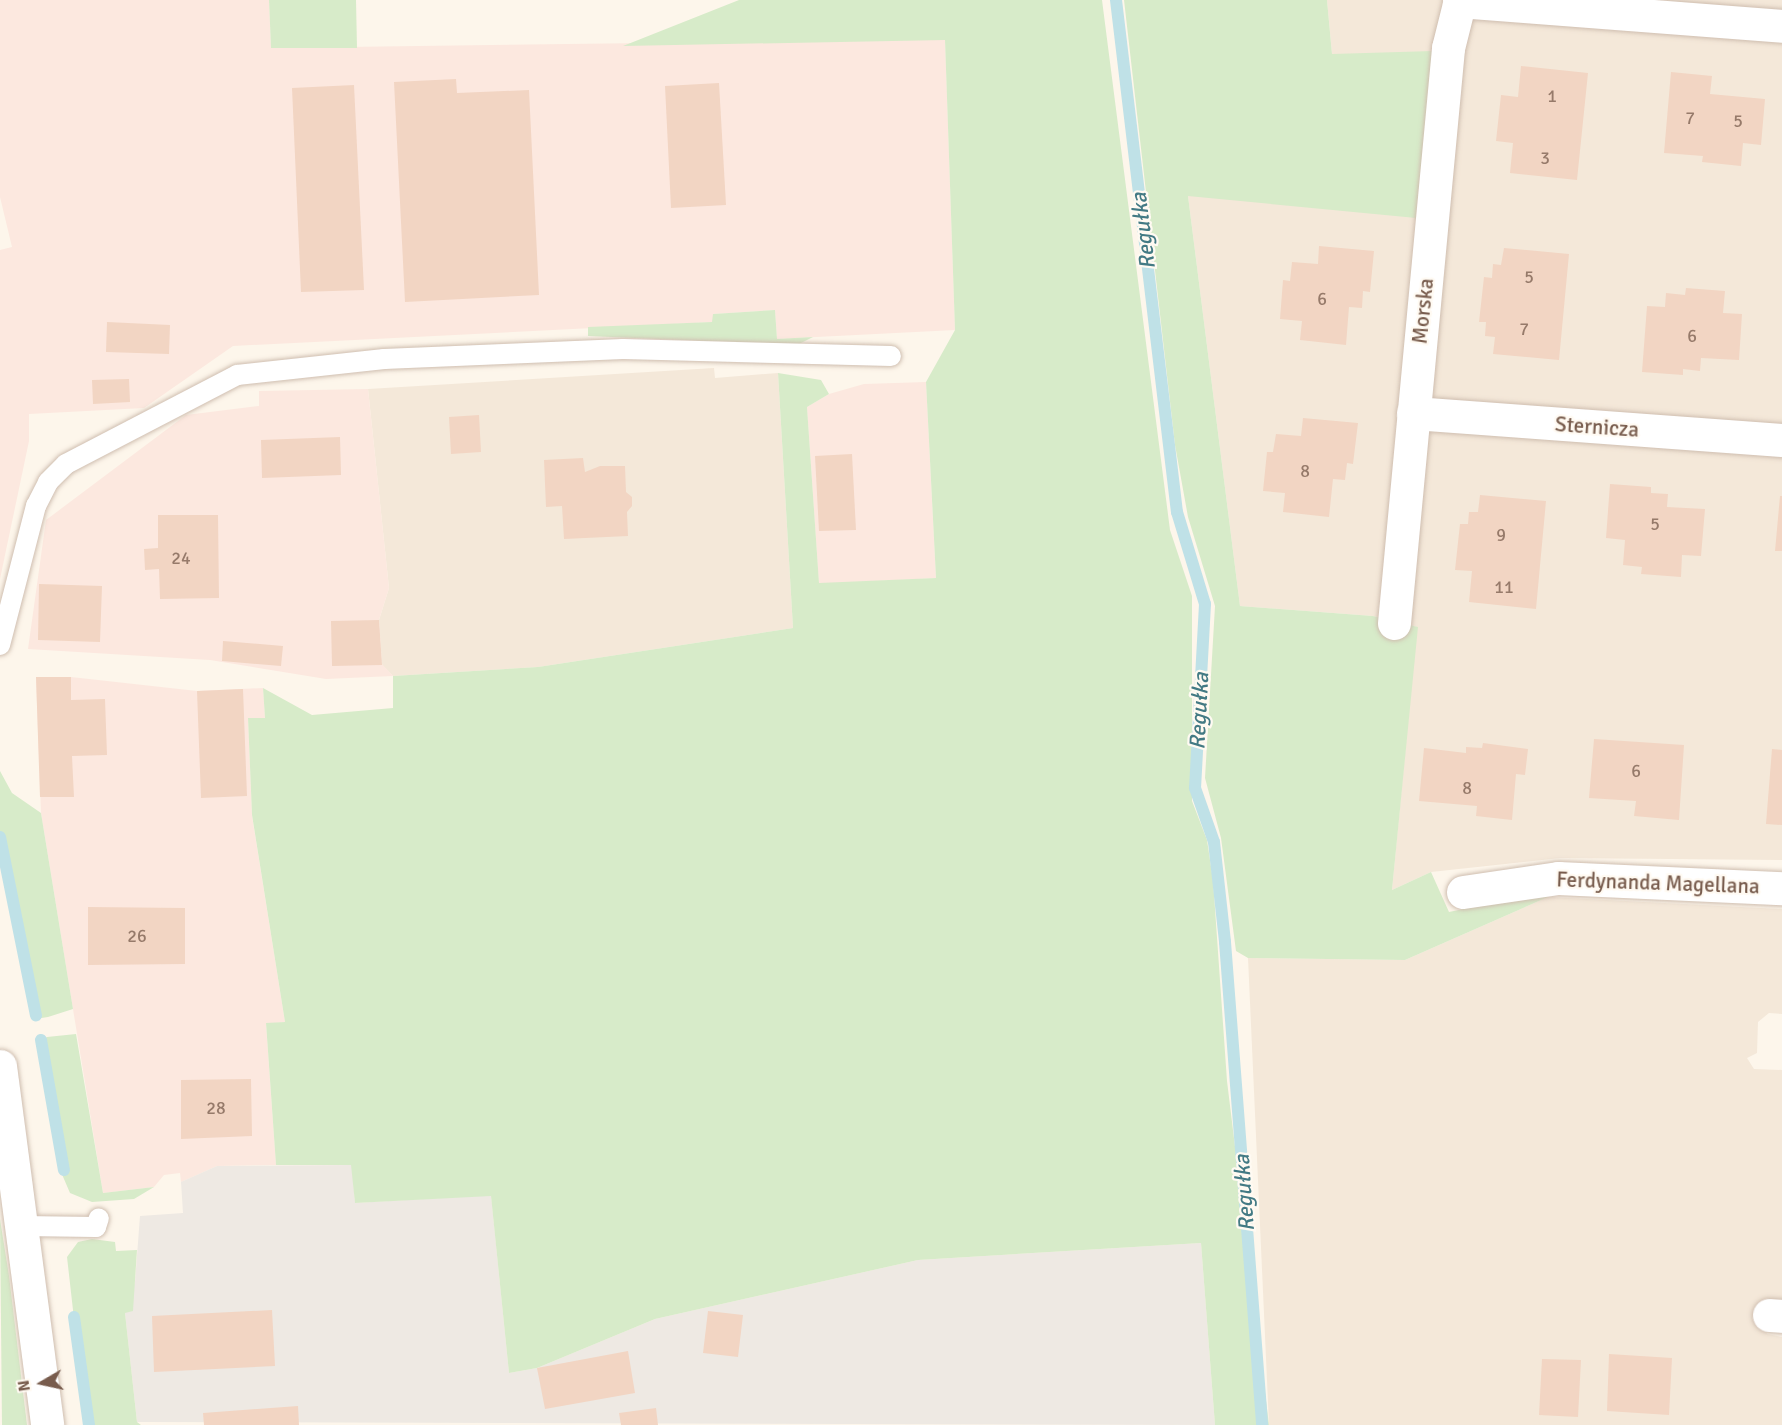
<!DOCTYPE html>
<html>
<head>
<meta charset="utf-8">
<style>
	body { margin:0 }
	#map { position:relative; width:1782px; height:1425px; overflow:hidden; background:#fdf6eb; font-family:Signika,sans-serif }
	div>[style] { position:absolute }
	.residential>* { inset:0; background:#f4e8d9 }
	.commercial>* { inset:0; background:#fce8df }
	.industrial>* { inset:0; background:#eee9e3 }
	.green>* { inset:0; background:#d7ebc9 }
	.stream>* { height:12px; margin:-6px; padding:0 6px; transform-origin:6px; border-radius:6px; background:#bfe1e7 }
	.building>* { inset:0; background:#f2d5c3 }
	.roads { filter:drop-shadow(0 0 2px #cfbeb0) drop-shadow(0 0 2px #cfbeb0) }
	.lane>* { height:20px; margin:-10px; padding:0 10px; transform-origin:10px; border-radius:10px; background:#fff }
	.street>* { height:33px; margin:-16.5px; padding:0 16.5px; transform-origin:16.5px; border-radius:16.5px; background:#fff }
	.secondary>* { height:33px; margin:-16.5px; padding:0 16.5px; transform-origin:16.5px; border-radius:16.5px; background:#fff }
	span { translate:-50% -50%; white-space:nowrap; text-align:center; line-height:1.15; -webkit-text-stroke:4.5px #fffaf2; paint-order:stroke }
	.number-label { font-size:18px; color:#967a6a }
	.number-label span { -webkit-text-stroke-width:0 }
	.street-label { font-size:21px; color:#785c4d }
	.water-label { font-size:22px; color:#437a84; font-style:italic }
	.north { position:absolute; left:12px; top:1353px; width:60px; height:60px; -webkit-text-stroke:4px #fffaf2; paint-order:stroke; rotate:261deg; font-size:16px; font-weight:700; line-height:24px; text-align:center; color:#785c4d }
	.north::after { content:''; display:block; margin:auto; width:21px; height:27px; background:#785c4d; clip-path:polygon(50% 0,100% 100%,50% 72%,0 100%) }
</style>
</head>
<body>
<div id="map">
	<div class="residential">
		<div style="clip-path:polygon(1327px 0,1782px 0,1782px 860px,1560px 858px,1431px 872px,1392px 890px,1417px 627px,1373px 616px,1240px 606px,1188px 196px,1332px 54px)"></div>
		<div style="clip-path:polygon(714px 368px,715px 378px,778px 373px,793px 628px,538px 667px,393px 676px,382px 665px,379px 620px,389px 588px,368px 389px)"></div>
		<div style="clip-path:polygon(1548px 897px,1782px 909px,1782px 1014px,1769px 1013px,1758px 1022px,1757px 1053px,1747px 1058px,1754px 1069px,1782px 1070px,1782px 1301px,1766px 1328px,1767px 1334px,1782px 1337px,1782px 1425px,1269px 1425px,1248px 958px,1405px 960px)"></div>
	</div>
	<div class="commercial">
		<div style="clip-path:polygon(0 0,269px 0,271px 48px,945px 39px,955px 330px,777px 339px,775px 310px,713px 314px,713px 322px,233px 346px,144px 408px,29px 414px,29px 441px,0 579px,0 250px,12px 247px,0 197px)"></div>
		<div style="clip-path:polygon(926px 382px,936px 578px,819px 584px,807px 407px,829px 394px,864px 384px)"></div>
		<div style="clip-path:polygon(368px 389px,389px 588px,379px 620px,382px 664px,393px 676px,326px 679px,210px 660px,28px 649px,46px 520px,186px 415px,259px 406px,259px 391px)"></div>
		<div style="clip-path:polygon(36px 677px,71px 677px,197px 691px,263px 688px,265px 718px,248px 718px,252px 816px,285px 1022px,266px 1024px,276px 1165px,217px 1166px,181px 1182px,180px 1173px,164px 1175px,154px 1187px,103px 1193px,41px 813px)"></div>
	</div>
	<div class="industrial">
		<div style="clip-path:polygon(352px 1165px,355px 1203px,491px 1195px,509px 1373px,537px 1368px,655px 1319px,918px 1260px,1201px 1243px,1215px 1425px,137px 1422px,125px 1313px,135px 1282px,140px 1216px,183px 1213px,181px 1182px,217px 1166px)"></div>
	</div>
	<div class="green">
		<div style="clip-path:polygon(269px 0,356px 0,357px 48px,271px 48px)"></div>
		<div style="clip-path:polygon(739px 0,1102px 0,1170px 530px,1192px 596px,1192px 801px,1207px 840px,1213px 880px,1227px 1081px,1269px 1425px,1215px 1425px,1201px 1243px,918px 1260px,655px 1319px,537px 1368px,509px 1373px,491px 1196px,355px 1203px,351px 1165px,276px 1165px,266px 1023px,285px 1022px,252px 815px,248px 718px,265px 718px,263px 688px,312px 715px,393px 708px,393px 676px,538px 667px,793px 628px,778px 373px,821px 380px,829px 394px,807px 407px,819px 583px,936px 578px,926px 382px,955px 330px,945px 40px,623px 46px)"></div>
		<div style="clip-path:polygon(1124px 0,1327px 0,1332px 54px,1433px 51px,1416px 218px,1188px 196px,1240px 606px,1373px 616px,1418px 627px,1392px 890px,1431px 872px,1449px 912px,1546px 892px,1548px 897px,1405px 960px,1248px 958px,1236px 951px,1221px 838px,1205px 778px,1215px 606px,1188px 517px,1175px 445px)"></div>
		<div style="clip-path:polygon(775px 310px,777px 339px,813px 337px,797px 345px,588px 336px,588px 327px,712px 322px,713px 314px)"></div>
		<div style="clip-path:polygon(0 771px,12px 793px,41px 813px,73px 1009px,48px 1017px,35px 1019px,0 854px)"></div>
		<div style="clip-path:polygon(76px 1034px,103px 1193px,154px 1187px,134px 1199px,92px 1202px,70px 1193px,61px 1172px,40px 1046px,41px 1040px,47px 1037px)"></div>
		<div style="clip-path:polygon(0 1219px,9px 1276px,27px 1425px,2px 1425px)"></div>
		<div style="clip-path:polygon(92px 1239px,115px 1242px,116px 1251px,137px 1250px,133px 1311px,125px 1313px,137px 1422px,141px 1425px,86px 1425px,67px 1257px,78px 1242px)"></div>
	</div>
	<div class="stream">
		<div style="left:1116px;top:0;width:516px;rotate:83.21deg"></div>
		<div style="left:1177px;top:512px;width:96px;rotate:73.1deg"></div>
		<div style="left:1205px;top:604px;width:184px;rotate:93.1deg"></div>
		<div style="left:1195px;top:788px;width:57px;rotate:70.6deg"></div>
		<div style="left:1214px;top:842px;width:101px;rotate:83.7deg"></div>
		<div style="left:1225px;top:942px;width:484px;rotate:85.6deg"></div>
		<div style="left:0;top:837px;width:182px;rotate:78.6deg"></div>
		<div style="left:41px;top:1040px;width:132px;rotate:80deg"></div>
		<div style="left:74px;top:1317px;width:109px;rotate:82.1deg"></div>
	</div>
	<div class="building">
		<div style="clip-path:polygon(1521px 66px,1588px 73px,1577px 180px,1510px 173px,1513px 143px,1496px 141px,1501px 95px,1518px 97px)"></div>
		<div style="clip-path:polygon(1671px 72px,1712px 76px,1710px 94px,1765px 99px,1761px 145px,1743px 143px,1741px 166px,1702px 162px,1703px 156px,1664px 153px)"></div>
		<div style="clip-path:polygon(456px 79px,457px 93px,529px 90px,539px 295px,405px 302px,394px 82px)"></div>
		<div style="clip-path:polygon(719px 83px,726px 205px,671px 208px,665px 86px)"></div>
		<div style="clip-path:polygon(354px 85px,364px 290px,301px 292px,292px 88px)"></div>
		<div style="clip-path:polygon(1319px 246px,1374px 251px,1370px 292px,1363px 291px,1362px 308px,1349px 307px,1346px 345px,1300px 340px,1302px 321px,1280px 319px,1283px 280px,1290px 281px,1292px 262px,1318px 264px)"></div>
		<div style="clip-path:polygon(1504px 248px,1569px 254px,1559px 360px,1493px 354px,1495px 337px,1485px 336px,1486px 322px,1479px 322px,1484px 277px,1492px 278px,1493px 264px,1501px 265px)"></div>
		<div style="clip-path:polygon(1686px 288px,1725px 291px,1723px 313px,1742px 314px,1739px 360px,1701px 358px,1700px 371px,1683px 369px,1683px 375px,1642px 372px,1647px 306px,1665px 307px,1666px 293px,1685px 295px)"></div>
		<div style="clip-path:polygon(107px 322px,170px 325px,169px 354px,106px 352px)"></div>
		<div style="clip-path:polygon(129px 379px,130px 402px,93px 404px,92px 380px)"></div>
		<div style="clip-path:polygon(479px 415px,481px 452px,451px 454px,449px 417px)"></div>
		<div style="clip-path:polygon(1303px 418px,1358px 423px,1353px 464px,1347px 463px,1345px 480px,1333px 479px,1329px 517px,1283px 512px,1285px 493px,1263px 491px,1267px 452px,1273px 452px,1276px 434px,1301px 436px)"></div>
		<div style="clip-path:polygon(340px 437px,341px 475px,262px 478px,261px 440px)"></div>
		<div style="clip-path:polygon(852px 454px,856px 530px,819px 531px,815px 456px)"></div>
		<div style="clip-path:polygon(583px 458px,585px 472px,600px 466px,625px 466px,626px 492px,632px 497px,632px 506px,627px 512px,628px 536px,564px 539px,562px 506px,546px 507px,544px 460px)"></div>
		<div style="clip-path:polygon(1610px 484px,1651px 487px,1651px 493px,1668px 494px,1667px 507px,1705px 509px,1701px 556px,1682px 555px,1681px 577px,1641px 574px,1642px 567px,1623px 565px,1625px 540px,1606px 538px)"></div>
		<div style="clip-path:polygon(1480px 495px,1546px 501px,1536px 609px,1469px 602px,1472px 571px,1455px 570px,1460px 524px,1468px 524px,1469px 512px,1478px 512px)"></div>
		<div style="clip-path:polygon(1780px 496px,1782px 496px,1782px 551px,1775px 551px)"></div>
		<div style="clip-path:polygon(158px 515px,218px 515px,219px 598px,160px 599px,159px 569px,145px 570px,144px 549px,158px 548px)"></div>
		<div style="clip-path:polygon(39px 584px,102px 586px,100px 642px,38px 640px)"></div>
		<div style="clip-path:polygon(379px 620px,382px 665px,332px 666px,331px 621px)"></div>
		<div style="clip-path:polygon(223px 641px,283px 646px,281px 666px,222px 661px)"></div>
		<div style="clip-path:polygon(36px 677px,71px 677px,71px 700px,105px 699px,107px 755px,72px 756px,74px 797px,40px 797px)"></div>
		<div style="clip-path:polygon(243px 689px,247px 796px,201px 798px,197px 691px)"></div>
		<div style="clip-path:polygon(1594px 739px,1684px 745px,1679px 820px,1634px 816px,1636px 801px,1589px 798px)"></div>
		<div style="clip-path:polygon(1483px 743px,1528px 749px,1525px 775px,1516px 774px,1512px 820px,1476px 816px,1477px 806px,1419px 801px,1424px 748px,1466px 753px,1466px 747px,1482px 748px)"></div>
		<div style="clip-path:polygon(1772px 749px,1782px 750px,1782px 825px,1766px 824px)"></div>
		<div style="clip-path:polygon(88px 907px,185px 908px,185px 964px,88px 965px)"></div>
		<div style="clip-path:polygon(251px 1079px,252px 1136px,181px 1139px,181px 1080px)"></div>
		<div style="clip-path:polygon(272px 1310px,275px 1366px,154px 1372px,152px 1316px)"></div>
		<div style="clip-path:polygon(708px 1311px,743px 1315px,738px 1357px,703px 1353px)"></div>
		<div style="clip-path:polygon(628px 1351px,635px 1393px,545px 1409px,537px 1368px)"></div>
		<div style="clip-path:polygon(1609px 1354px,1672px 1358px,1669px 1415px,1607px 1411px)"></div>
		<div style="clip-path:polygon(1542px 1359px,1581px 1360px,1578px 1417px,1539px 1415px)"></div>
		<div style="clip-path:polygon(298px 1406px,299px 1425px,204px 1425px,203px 1413px)"></div>
		<div style="clip-path:polygon(656px 1408px,658px 1425px,621px 1425px,619px 1413px)"></div>
	</div>
	<div class="roads">
		<div class="lane">
			<div style="left:0;top:645px;width:144px;rotate:-75.5deg"></div>
			<div style="left:36px;top:506px;width:27px;rotate:-63deg"></div>
			<div style="left:48px;top:482px;width:25px;rotate:-45deg"></div>
			<div style="left:66px;top:464px;width:193px;rotate:-27.5deg"></div>
			<div style="left:237px;top:375px;width:148px;rotate:-6.2deg"></div>
			<div style="left:384px;top:359px;width:239px;rotate:-2.4deg"></div>
			<div style="left:623px;top:349px;width:268px;rotate:1.5deg"></div>
			<div style="left:21px;top:1226px;width:75px;rotate:0.8deg"></div>
			<div style="left:96px;top:1227px;width:9px;rotate:-72deg"></div>
		</div>
		<div class="street">
			<div style="left:1459px;top:1px;width:324px;rotate:4.4deg"></div>
			<div style="left:1413px;top:413px;width:370px;rotate:4.2deg"></div>
			<div style="left:1394px;top:623px;width:578px;rotate:-84.63deg"></div>
			<div style="left:1448px;top:48px;width:49px;rotate:-76deg"></div>
			<div style="left:1463px;top:892px;width:96px;rotate:-8.4deg"></div>
			<div style="left:1558px;top:878px;width:224px;rotate:2.6deg"></div>
			<div style="left:1769px;top:1315px;width:13px;rotate:4deg"></div>
		</div>
		<div class="secondary">
			<div style="left:0;top:1066px;width:362px;rotate:82.5deg"></div>
		</div>
	</div>
	<div class="number-label">
		<span style="left:1552px;top:96px">1</span>
		<span style="left:1690px;top:118px">7</span>
		<span style="left:1738px;top:121px">5</span>
		<span style="left:1545px;top:158px">3</span>
		<span style="left:1529px;top:277px">5</span>
		<span style="left:1322px;top:299px">6</span>
		<span style="left:1524px;top:329px">7</span>
		<span style="left:1692px;top:336px">6</span>
		<span style="left:1305px;top:471px">8</span>
		<span style="left:1655px;top:524px">5</span>
		<span style="left:1501px;top:535px">9</span>
		<span style="left:181px;top:558px">24</span>
		<span style="left:1504px;top:587px">11</span>
		<span style="left:1636px;top:771px">6</span>
		<span style="left:1467px;top:788px">8</span>
		<span style="left:137px;top:936px">26</span>
		<span style="left:216px;top:1108px">28</span>
	</div>
	<div class="street-label">
		<span style="left:1423px;top:311px;rotate:-84deg">Morska</span>
		<span style="left:1597px;top:427px;rotate:4deg">Sternicza</span>
		<span style="left:1658px;top:883px;rotate:2deg">Ferdynanda Magellana</span>
	</div>
	<div class="water-label">
		<span style="left:1143px;top:231px;rotate:-97deg">Regułka</span>
		<span style="left:1199px;top:711px;rotate:-87deg">Regułka</span>
		<span style="left:1244px;top:1193px;rotate:-94deg">Regułka</span>
	</div>
	<div class="north">N</div>
</div>
</body>
</html>
